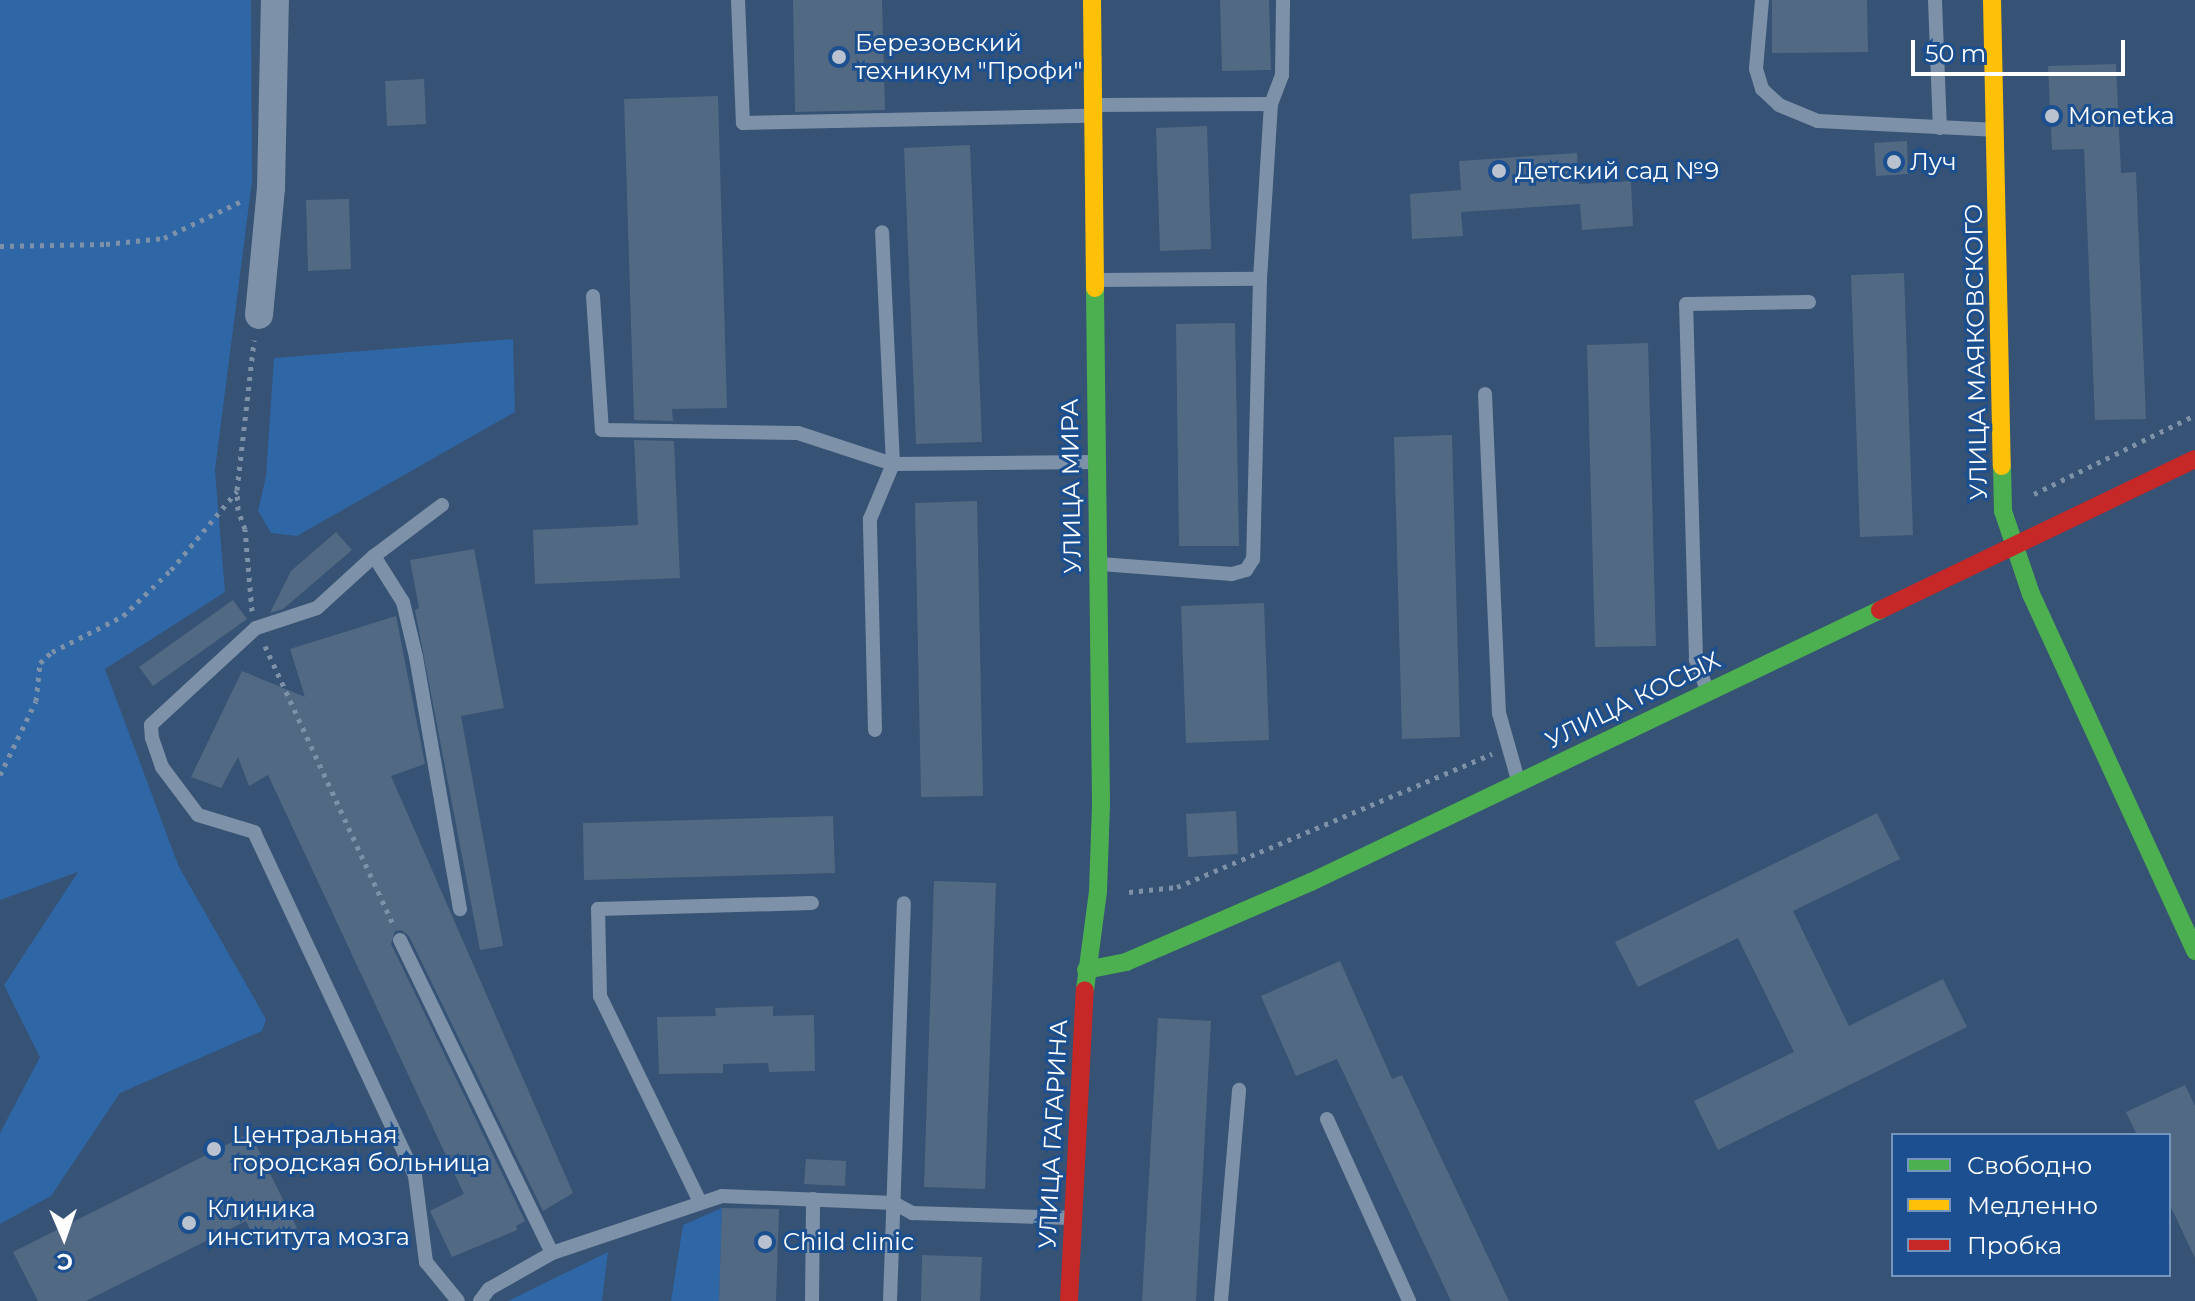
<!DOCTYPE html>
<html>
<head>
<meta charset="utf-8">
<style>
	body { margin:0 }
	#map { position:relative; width:2195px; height:1301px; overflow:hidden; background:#365274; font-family:Montserrat,sans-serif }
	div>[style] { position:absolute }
	.green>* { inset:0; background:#2f66a5 }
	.building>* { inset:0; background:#526984 }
	.path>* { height:5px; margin-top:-2.5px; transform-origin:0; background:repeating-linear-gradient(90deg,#7d92a8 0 4px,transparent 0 10px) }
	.lane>* { height:14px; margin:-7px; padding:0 7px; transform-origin:7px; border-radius:7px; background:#7d92a8 }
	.street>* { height:28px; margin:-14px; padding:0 14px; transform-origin:14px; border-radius:14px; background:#7d92a8 }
	.fast>* { height:18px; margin:-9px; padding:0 9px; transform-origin:9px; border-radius:9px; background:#4caf50 }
	.slow>* { height:18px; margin:-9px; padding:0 9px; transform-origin:9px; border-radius:9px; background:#ffc107 }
	.jam>* { height:18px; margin:-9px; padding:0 9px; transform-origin:9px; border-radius:9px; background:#c62828 }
	.dots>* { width:22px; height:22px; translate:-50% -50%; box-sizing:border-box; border:4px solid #1b4f8f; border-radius:50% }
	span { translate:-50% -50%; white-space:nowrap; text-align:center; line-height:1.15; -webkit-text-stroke:6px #1b4f8f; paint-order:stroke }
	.poi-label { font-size:24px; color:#fff }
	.left { translate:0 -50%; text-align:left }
	.street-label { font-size:24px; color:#fff }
	.legend { position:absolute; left:1891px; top:1133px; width:280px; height:144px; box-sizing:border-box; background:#1b4f8f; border:2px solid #7695bc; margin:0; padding:10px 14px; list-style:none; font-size:24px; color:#fff }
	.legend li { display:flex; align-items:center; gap:16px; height:40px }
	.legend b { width:40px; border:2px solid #7695bc }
	.north { position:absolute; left:24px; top:1197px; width:80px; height:80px; -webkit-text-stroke:6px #1b4f8f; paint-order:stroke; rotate:178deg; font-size:22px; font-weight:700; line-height:32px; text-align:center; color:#fff }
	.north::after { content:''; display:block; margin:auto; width:28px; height:36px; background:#fff; clip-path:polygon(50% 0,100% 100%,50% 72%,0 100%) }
	.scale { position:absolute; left:1911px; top:40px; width:214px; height:36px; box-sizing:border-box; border:4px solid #fff; border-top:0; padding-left:10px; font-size:24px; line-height:28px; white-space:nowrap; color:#fff; -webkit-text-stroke:6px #1b4f8f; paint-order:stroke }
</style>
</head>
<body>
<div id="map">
	<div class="green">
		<div style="clip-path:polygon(0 0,251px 0,252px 181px,215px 470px,225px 592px,105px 669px,179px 867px,266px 1019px,262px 1031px,120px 1093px,51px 1196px,0 1224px,0 1133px,40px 1057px,4px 985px,78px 872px,0 900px)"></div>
		<div style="clip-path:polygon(513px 339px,515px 412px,297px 536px,271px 533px,258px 511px,266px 476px,274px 358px)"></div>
		<div style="clip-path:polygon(722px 1208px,719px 1301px,671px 1301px,683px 1225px)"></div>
		<div style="clip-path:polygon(608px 1252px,602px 1301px,508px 1301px)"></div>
	</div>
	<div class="building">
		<div style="clip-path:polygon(793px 0,882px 0,885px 110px,795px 112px)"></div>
		<div style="clip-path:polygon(1220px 0,1269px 0,1271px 70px,1222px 71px)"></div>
		<div style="clip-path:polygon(1772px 0,1867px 0,1868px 52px,1772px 53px)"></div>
		<div style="clip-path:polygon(2116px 64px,2121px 173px,2136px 172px,2146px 419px,2095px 420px,2084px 149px,2052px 150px,2048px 66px)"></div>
		<div style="clip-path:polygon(424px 79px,426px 124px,387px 126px,385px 81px)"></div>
		<div style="clip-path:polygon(718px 96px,727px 408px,672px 409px,673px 421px,634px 420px,624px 99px)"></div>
		<div style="clip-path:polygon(1207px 126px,1211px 249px,1160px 251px,1156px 128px)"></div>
		<div style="clip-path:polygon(1907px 141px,1908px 174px,1876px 176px,1874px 143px)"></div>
		<div style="clip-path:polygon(970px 145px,982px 442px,916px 444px,904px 148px)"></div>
		<div style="clip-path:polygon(1577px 153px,1579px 184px,1631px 181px,1633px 226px,1582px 230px,1580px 204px,1461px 212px,1463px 236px,1412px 239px,1410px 194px,1461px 190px,1459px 161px)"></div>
		<div style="clip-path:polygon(349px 199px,351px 269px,308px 271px,306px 200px)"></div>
		<div style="clip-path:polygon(1904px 273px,1913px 535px,1860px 537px,1851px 275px)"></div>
		<div style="clip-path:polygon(1235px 323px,1239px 546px,1179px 546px,1176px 324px)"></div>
		<div style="clip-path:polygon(1648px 343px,1656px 646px,1595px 647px,1587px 345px)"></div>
		<div style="clip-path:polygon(1452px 435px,1460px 737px,1402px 739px,1394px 437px)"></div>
		<div style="clip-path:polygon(634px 440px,674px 441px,680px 578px,535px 584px,533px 530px,638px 525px)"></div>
		<div style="clip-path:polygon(977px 501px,983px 796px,921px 797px,915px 503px)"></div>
		<div style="clip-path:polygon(336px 532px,352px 550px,283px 609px,270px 613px,291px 571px)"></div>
		<div style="clip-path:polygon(474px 549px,504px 708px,461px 716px,503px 946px,480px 950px,415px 610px,419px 608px,410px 560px)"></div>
		<div style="clip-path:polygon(233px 600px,247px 619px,153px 686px,139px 667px)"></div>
		<div style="clip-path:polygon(1264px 603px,1269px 740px,1186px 743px,1181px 606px)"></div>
		<div style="clip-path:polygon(396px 616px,425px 764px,391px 776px,573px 1193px,543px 1211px,409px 936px,401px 930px,395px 931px,391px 944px,525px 1221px,516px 1226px,517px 1230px,452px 1257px,430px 1211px,464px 1194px,268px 775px,249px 786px,238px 757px,221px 788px,191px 777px,242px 671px,305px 697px,290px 649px)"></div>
		<div style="clip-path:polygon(1236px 811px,1238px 854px,1188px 857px,1186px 814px)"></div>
		<div style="clip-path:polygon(1877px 813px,1900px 859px,1793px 911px,1849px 1026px,1943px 979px,1967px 1027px,1718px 1150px,1694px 1101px,1794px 1052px,1738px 938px,1638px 987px,1615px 942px)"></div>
		<div style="clip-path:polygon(833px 816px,835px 873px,584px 880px,583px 823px)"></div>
		<div style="clip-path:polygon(934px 881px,996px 883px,985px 1189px,924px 1187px)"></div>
		<div style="clip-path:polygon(1340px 961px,1392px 1079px,1402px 1075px,1509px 1301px,1451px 1301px,1337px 1059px,1296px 1076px,1261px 996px)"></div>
		<div style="clip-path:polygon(773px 1006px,773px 1016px,814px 1015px,815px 1071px,769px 1072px,768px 1063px,723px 1064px,723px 1073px,659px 1074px,657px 1017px,716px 1016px,715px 1008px)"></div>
		<div style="clip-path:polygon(1158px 1018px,1211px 1021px,1196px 1301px,1142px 1301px)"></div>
		<div style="clip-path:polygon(2185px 1085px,2195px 1106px,2195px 1258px,2169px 1203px,2169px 1135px,2137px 1135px,2126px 1112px)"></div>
		<div style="clip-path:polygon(250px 1133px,297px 1228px,258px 1247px,246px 1221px,86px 1301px,38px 1301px,13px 1252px)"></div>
		<div style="clip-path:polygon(806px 1159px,846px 1161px,845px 1186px,804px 1184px)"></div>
		<div style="clip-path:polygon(722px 1208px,779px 1209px,776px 1301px,719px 1301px)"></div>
		<div style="clip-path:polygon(922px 1255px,982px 1257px,980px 1301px,921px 1301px)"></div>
	</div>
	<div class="path">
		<div style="left:0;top:246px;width:106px;rotate:-1.1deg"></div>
		<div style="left:106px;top:244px;width:58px;rotate:-5.9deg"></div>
		<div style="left:164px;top:238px;width:86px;rotate:-25.4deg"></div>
		<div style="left:2034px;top:494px;width:179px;rotate:-26.1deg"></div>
		<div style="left:252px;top:611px;width:82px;rotate:-94.9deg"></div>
		<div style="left:245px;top:529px;width:20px;rotate:-110deg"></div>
		<div style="left:238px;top:510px;width:20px;rotate:-93deg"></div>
		<div style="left:237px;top:490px;width:151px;rotate:-83.5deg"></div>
		<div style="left:265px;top:646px;width:306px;rotate:65.3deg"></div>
		<div style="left:0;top:775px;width:82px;rotate:-64.1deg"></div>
		<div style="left:36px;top:701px;width:38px;rotate:-84deg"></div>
		<div style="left:40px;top:663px;width:16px;rotate:-43deg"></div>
		<div style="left:52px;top:652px;width:80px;rotate:-26.9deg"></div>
		<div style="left:123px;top:616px;width:66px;rotate:-43.8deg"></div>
		<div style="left:171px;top:570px;width:103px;rotate:-50.1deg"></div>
		<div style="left:1129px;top:892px;width:48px;rotate:-5.9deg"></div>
		<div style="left:1177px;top:887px;width:342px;rotate:-22.9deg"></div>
	</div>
	<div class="lane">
		<div style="left:738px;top:0;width:123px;rotate:87.7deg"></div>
		<div style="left:743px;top:123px;width:346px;rotate:-1.2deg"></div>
		<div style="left:1762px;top:0;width:69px;rotate:95deg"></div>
		<div style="left:1756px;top:69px;width:21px;rotate:73deg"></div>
		<div style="left:1762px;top:89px;width:23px;rotate:43deg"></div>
		<div style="left:1779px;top:105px;width:42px;rotate:22.3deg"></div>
		<div style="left:1818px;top:121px;width:175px;rotate:2.9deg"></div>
		<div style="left:1935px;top:0;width:128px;rotate:87.8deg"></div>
		<div style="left:1271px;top:104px;width:31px;rotate:-69deg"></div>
		<div style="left:1282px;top:75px;width:75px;rotate:-89.2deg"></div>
		<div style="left:1094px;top:105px;width:177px;rotate:-0.3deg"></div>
		<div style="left:1271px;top:104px;width:175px;rotate:93.6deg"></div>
		<div style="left:1097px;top:280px;width:163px;rotate:-0.4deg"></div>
		<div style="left:1260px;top:279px;width:280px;rotate:91.4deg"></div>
		<div style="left:1253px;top:559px;width:13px;rotate:122deg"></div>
		<div style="left:1246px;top:570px;width:15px;rotate:164deg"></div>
		<div style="left:1232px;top:574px;width:132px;rotate:-175.7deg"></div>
		<div style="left:593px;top:296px;width:134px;rotate:86.2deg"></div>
		<div style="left:602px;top:430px;width:196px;rotate:0.9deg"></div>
		<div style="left:798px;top:433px;width:100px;rotate:18.1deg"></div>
		<div style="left:893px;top:464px;width:201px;rotate:-0.6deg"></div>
		<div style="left:1485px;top:394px;width:319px;rotate:87.5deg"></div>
		<div style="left:1499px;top:713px;width:70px;rotate:74.2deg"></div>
		<div style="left:442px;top:505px;width:85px;rotate:143.1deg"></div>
		<div style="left:374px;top:556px;width:77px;rotate:137.6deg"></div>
		<div style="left:317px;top:608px;width:64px;rotate:161.8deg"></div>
		<div style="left:256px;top:628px;width:143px;rotate:137.3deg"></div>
		<div style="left:151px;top:725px;width:13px;rotate:86deg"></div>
		<div style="left:152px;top:738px;width:31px;rotate:71deg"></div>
		<div style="left:162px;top:767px;width:60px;rotate:53.1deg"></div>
		<div style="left:198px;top:815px;width:59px;rotate:16.9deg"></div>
		<div style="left:254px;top:832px;width:380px;rotate:64.9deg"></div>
		<div style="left:415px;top:1176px;width:87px;rotate:82.7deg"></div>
		<div style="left:426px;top:1262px;width:50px;rotate:50.6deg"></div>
		<div style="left:374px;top:556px;width:54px;rotate:57.8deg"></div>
		<div style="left:403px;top:602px;width:57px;rotate:76.7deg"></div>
		<div style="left:416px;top:657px;width:256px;rotate:80.1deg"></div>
		<div style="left:1707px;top:690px;width:33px;rotate:-110deg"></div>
		<div style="left:1696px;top:659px;width:355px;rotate:-91.6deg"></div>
		<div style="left:1686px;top:304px;width:123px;rotate:-0.9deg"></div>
		<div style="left:875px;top:730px;width:211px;rotate:-91.4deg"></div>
		<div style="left:870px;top:519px;width:60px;rotate:-67.3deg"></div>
		<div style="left:893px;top:464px;width:232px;rotate:-92.7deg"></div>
		<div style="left:400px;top:940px;width:348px;rotate:64.1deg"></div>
		<div style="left:1327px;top:1119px;width:200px;rotate:65.7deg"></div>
		<div style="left:700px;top:1202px;width:229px;rotate:-115.9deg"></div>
		<div style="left:600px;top:996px;width:87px;rotate:-91.3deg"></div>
		<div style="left:598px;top:909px;width:214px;rotate:-1.6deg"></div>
		<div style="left:480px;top:1301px;width:15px;rotate:-53deg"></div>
		<div style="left:489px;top:1289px;width:73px;rotate:-29.7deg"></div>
		<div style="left:552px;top:1253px;width:179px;rotate:-18.5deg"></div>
		<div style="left:722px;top:1196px;width:172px;rotate:2.3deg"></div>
		<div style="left:894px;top:1203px;width:21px;rotate:29deg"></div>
		<div style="left:912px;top:1213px;width:161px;rotate:1.8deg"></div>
		<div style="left:812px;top:1301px;width:102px;rotate:-89.4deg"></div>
		<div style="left:890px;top:1301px;width:398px;rotate:-88deg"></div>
		<div style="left:1221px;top:1301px;width:212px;rotate:-85.1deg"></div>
	</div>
	<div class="street">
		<div style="left:259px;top:315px;width:128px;rotate:-84.6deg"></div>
		<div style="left:271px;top:188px;width:188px;rotate:-88.8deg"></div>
	</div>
	<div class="fast">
		<div style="left:2002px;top:466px;width:45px;rotate:88.7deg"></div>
		<div style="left:2003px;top:511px;width:88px;rotate:71.4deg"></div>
		<div style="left:2031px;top:594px;width:393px;rotate:65.3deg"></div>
		<div style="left:1086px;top:970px;width:41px;rotate:-11.3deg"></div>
		<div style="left:1126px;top:962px;width:202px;rotate:-23.4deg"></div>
		<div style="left:1311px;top:882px;width:631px;rotate:-25.55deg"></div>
		<div style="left:1085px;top:990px;width:100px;rotate:-82.5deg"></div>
		<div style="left:1098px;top:891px;width:87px;rotate:-88deg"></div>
		<div style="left:1101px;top:804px;width:516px;rotate:-90.67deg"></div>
	</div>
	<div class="slow">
		<div style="left:1092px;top:0;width:288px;rotate:89.4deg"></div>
		<div style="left:1992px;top:0;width:466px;rotate:88.8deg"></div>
	</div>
	<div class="jam">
		<div style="left:1880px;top:610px;width:349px;rotate:-25.6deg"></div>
		<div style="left:1069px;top:1301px;width:311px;rotate:-87.1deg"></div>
	</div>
	<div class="dots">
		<div style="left:839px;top:57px;background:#b9c2ce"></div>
		<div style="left:2052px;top:116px;background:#b9c2ce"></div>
		<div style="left:1894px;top:162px;background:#b9c2ce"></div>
		<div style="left:1499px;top:171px;background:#b9c2ce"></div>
		<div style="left:214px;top:1149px;background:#b9c2ce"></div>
		<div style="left:189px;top:1223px;background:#b9c2ce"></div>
		<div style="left:765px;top:1242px;background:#b9c2ce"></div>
	</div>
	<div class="poi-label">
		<span class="left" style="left:855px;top:57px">Березовский<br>техникум "Профи"</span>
		<span class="left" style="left:2068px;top:116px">Monetka</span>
		<span class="left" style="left:1910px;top:162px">Луч</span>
		<span class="left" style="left:1515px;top:171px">Детский сад №9</span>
		<span class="left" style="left:232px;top:1149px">Центральная<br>городская больница</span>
		<span class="left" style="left:207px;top:1223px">Клиника<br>института мозга</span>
		<span class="left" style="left:783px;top:1242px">Child clinic</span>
	</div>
	<div class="street-label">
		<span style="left:1976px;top:352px;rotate:-91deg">УЛИЦА МАЯКОВСКОГО</span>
		<span style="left:1071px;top:486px;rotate:-91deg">УЛИЦА МИРА</span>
		<span style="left:1633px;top:700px;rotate:-26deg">УЛИЦА КОСЫХ</span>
		<span style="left:1053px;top:1134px;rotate:-87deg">УЛИЦА ГАГАРИНА</span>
	</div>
	<ul class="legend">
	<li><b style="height:10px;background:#4caf50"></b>Свободно</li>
	<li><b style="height:10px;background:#ffc107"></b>Медленно</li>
	<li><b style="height:10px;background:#c62828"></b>Пробка</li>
	</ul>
	<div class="north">С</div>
	<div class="scale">50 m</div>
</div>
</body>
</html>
